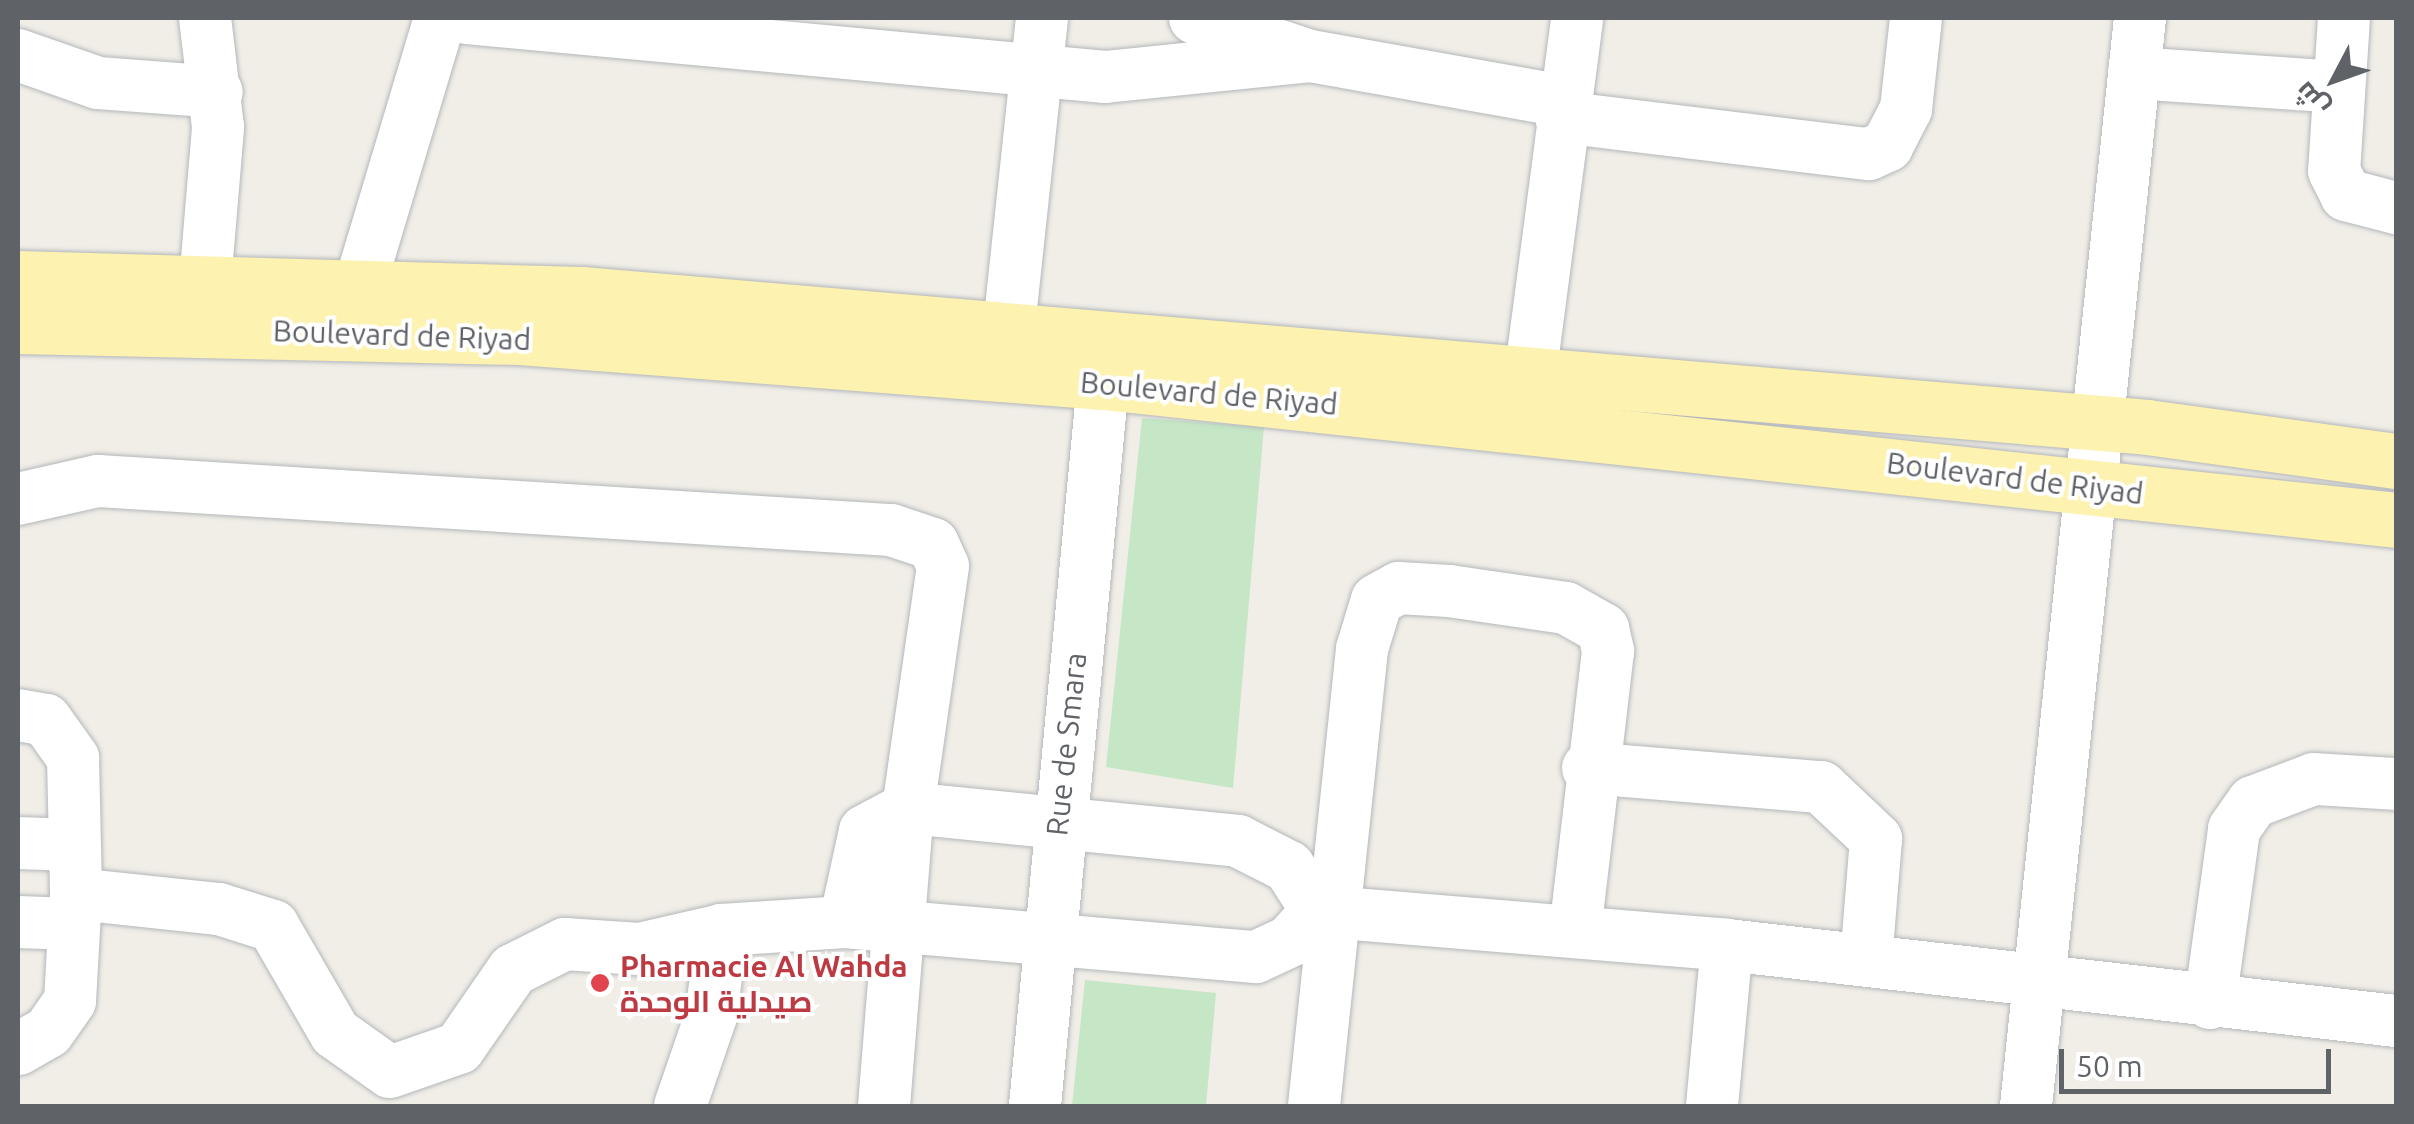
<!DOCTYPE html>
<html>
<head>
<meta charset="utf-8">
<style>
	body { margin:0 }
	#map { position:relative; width:2414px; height:1124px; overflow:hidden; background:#f0eee7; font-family:Ubuntu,Cairo,sans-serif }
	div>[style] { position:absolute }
	.green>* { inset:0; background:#c5e7c6 }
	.roads { filter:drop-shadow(0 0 2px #b4b7bb) drop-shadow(0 0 2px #b4b7bb) }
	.minor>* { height:52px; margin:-26px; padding:0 26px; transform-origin:26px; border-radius:26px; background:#fff }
	.major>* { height:55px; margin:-27.5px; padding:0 27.5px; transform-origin:27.5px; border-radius:27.5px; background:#fdf2b0 }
	.dots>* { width:28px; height:28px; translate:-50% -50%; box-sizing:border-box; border:5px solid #fff; border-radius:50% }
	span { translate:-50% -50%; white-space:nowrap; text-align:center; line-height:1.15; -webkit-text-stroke:8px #fff; paint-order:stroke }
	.street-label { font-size:30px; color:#5f6267 }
	.health-label { font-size:30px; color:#be3a42; font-weight:700 }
	.left { translate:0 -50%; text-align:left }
	.frame { position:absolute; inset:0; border:20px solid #5f6267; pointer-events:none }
	.north { position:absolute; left:2284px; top:30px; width:100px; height:100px; -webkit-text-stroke:8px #fff; paint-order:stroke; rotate:229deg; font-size:28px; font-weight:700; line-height:40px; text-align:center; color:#5f6267 }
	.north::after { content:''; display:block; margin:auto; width:35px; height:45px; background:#5f6267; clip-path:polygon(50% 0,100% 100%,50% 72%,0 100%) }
	.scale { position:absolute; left:2059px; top:1049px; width:272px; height:45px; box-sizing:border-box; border:5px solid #5f6267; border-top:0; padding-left:12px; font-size:30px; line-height:35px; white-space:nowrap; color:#5f6267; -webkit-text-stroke:8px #fff; paint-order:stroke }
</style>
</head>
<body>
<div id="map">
	<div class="green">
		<div style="clip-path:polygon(1142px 418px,1264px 427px,1233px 788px,1106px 767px)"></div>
		<div style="clip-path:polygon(1085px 980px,1216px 993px,1206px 1106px,1072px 1106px)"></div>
	</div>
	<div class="roads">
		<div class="minor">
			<div style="left:467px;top:18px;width:641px;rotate:5.28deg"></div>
			<div style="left:1105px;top:77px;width:206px;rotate:-5.8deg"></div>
			<div style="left:1195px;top:18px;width:121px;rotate:18.3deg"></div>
			<div style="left:1310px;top:56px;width:256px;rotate:10.1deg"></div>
			<div style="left:2344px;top:18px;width:153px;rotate:93.7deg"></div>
			<div style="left:2334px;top:171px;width:27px;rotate:63deg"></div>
			<div style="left:2346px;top:195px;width:52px;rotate:14.6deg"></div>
			<div style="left:18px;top:55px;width:85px;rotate:19.3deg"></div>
			<div style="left:98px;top:83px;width:119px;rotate:4.3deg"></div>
			<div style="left:2134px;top:73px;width:204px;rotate:3.9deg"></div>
			<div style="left:1561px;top:117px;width:310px;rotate:6.9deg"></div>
			<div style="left:1869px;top:154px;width:20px;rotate:-24deg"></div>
			<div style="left:1887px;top:146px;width:42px;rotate:-62.8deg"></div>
			<div style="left:1906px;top:109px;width:92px;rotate:-83.7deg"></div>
			<div style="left:205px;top:283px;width:157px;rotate:-85.2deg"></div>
			<div style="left:218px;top:127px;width:110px;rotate:-96.8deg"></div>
			<div style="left:360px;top:285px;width:279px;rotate:-73.3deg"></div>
			<div style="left:1009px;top:327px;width:311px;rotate:-83.9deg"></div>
			<div style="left:1530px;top:377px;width:362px;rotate:-82.5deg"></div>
			<div style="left:18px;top:499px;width:82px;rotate:-12.7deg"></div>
			<div style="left:98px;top:481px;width:795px;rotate:3.54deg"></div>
			<div style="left:891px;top:530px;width:44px;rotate:18.4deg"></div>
			<div style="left:933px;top:544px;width:24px;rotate:66deg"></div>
			<div style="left:943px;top:566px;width:245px;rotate:98.2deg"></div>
			<div style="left:908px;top:808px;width:299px;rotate:94.6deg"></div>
			<div style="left:18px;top:715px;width:28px;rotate:10deg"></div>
			<div style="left:46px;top:720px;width:47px;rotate:54.6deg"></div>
			<div style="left:73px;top:758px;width:136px;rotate:88.7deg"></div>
			<div style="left:76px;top:894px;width:107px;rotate:93.2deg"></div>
			<div style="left:70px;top:1001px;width:38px;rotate:125deg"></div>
			<div style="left:48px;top:1032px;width:34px;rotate:150deg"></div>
			<div style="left:1588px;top:768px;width:234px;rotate:4.7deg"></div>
			<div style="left:1821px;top:787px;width:76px;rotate:43.4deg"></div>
			<div style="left:1876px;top:839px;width:121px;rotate:94.7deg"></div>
			<div style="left:18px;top:843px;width:56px;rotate:2deg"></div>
			<div style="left:76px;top:894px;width:144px;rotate:6deg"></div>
			<div style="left:219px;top:909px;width:57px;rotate:17.5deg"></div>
			<div style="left:273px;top:926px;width:124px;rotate:59.9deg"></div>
			<div style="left:335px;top:1033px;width:67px;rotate:35.3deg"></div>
			<div style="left:390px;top:1072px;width:73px;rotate:-19.2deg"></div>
			<div style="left:459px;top:1048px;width:95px;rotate:-55.3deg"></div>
			<div style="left:513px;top:970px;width:58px;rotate:-26.6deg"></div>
			<div style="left:565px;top:944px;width:74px;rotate:3.9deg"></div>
			<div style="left:639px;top:949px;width:85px;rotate:-12.9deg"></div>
			<div style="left:722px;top:930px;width:123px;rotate:-3.7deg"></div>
			<div style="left:845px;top:922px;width:412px;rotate:4.9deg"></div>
			<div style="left:1256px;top:957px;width:38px;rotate:-25deg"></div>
			<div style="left:1290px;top:941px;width:40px;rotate:-48deg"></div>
			<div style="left:1317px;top:911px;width:411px;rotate:4.7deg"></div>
			<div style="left:1727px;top:945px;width:673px;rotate:6.48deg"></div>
			<div style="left:18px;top:922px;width:54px;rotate:2.1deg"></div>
			<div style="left:845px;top:922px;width:93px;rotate:-77.6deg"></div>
			<div style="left:865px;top:831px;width:49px;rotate:-28.1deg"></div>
			<div style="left:908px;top:808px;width:332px;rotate:5.7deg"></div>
			<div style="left:1238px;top:841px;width:57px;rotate:27deg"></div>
			<div style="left:1289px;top:867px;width:52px;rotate:57.5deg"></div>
			<div style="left:2210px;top:1003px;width:176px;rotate:-82.1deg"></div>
			<div style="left:2234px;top:829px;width:33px;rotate:-55deg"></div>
			<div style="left:2253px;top:802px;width:65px;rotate:-20.7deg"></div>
			<div style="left:2314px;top:779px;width:82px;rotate:3.5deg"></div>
			<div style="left:680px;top:1106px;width:95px;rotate:-71deg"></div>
			<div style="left:711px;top:1016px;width:87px;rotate:-82.7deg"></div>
			<div style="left:1035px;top:1106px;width:727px;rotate:-84.63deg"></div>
			<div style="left:1314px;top:1106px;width:460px;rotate:-84deg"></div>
			<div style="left:1362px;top:649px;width:51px;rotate:-73deg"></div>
			<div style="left:1377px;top:600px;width:25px;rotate:-29deg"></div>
			<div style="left:1399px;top:588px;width:50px;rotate:3.4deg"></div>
			<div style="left:1449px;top:591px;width:118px;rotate:8.3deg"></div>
			<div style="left:1566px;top:608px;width:43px;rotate:29.6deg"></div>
			<div style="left:1603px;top:629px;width:23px;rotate:77deg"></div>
			<div style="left:1608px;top:651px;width:283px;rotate:96.7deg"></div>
			<div style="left:1712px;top:1106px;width:162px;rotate:-84.7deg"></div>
			<div style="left:2026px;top:1106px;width:1094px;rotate:-84.02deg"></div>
		</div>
		<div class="major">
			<div style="left:18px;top:278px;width:563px;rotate:1.63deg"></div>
			<div style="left:581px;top:294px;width:1572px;rotate:4.85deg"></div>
			<div style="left:2147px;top:427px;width:251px;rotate:7.8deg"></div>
			<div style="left:18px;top:326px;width:502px;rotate:1.26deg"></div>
			<div style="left:520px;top:337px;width:585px;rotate:4.41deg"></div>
			<div style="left:1103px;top:382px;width:1300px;rotate:6.09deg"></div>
		</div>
	</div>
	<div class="dots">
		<div style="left:600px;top:983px;background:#e0444e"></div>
	</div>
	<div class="street-label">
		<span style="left:402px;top:335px;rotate:2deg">Boulevard de Riyad</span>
		<span style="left:1209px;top:393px;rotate:5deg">Boulevard de Riyad</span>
		<span style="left:2015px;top:478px;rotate:7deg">Boulevard de Riyad</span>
		<span style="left:1066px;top:744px;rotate:-84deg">Rue de Smara</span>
	</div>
	<div class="health-label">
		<span class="left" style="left:620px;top:983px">Pharmacie Al Wahda<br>صيدلية الوحدة</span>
	</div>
	<div class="frame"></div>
	<div class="north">ش</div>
	<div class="scale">50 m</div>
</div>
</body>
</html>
